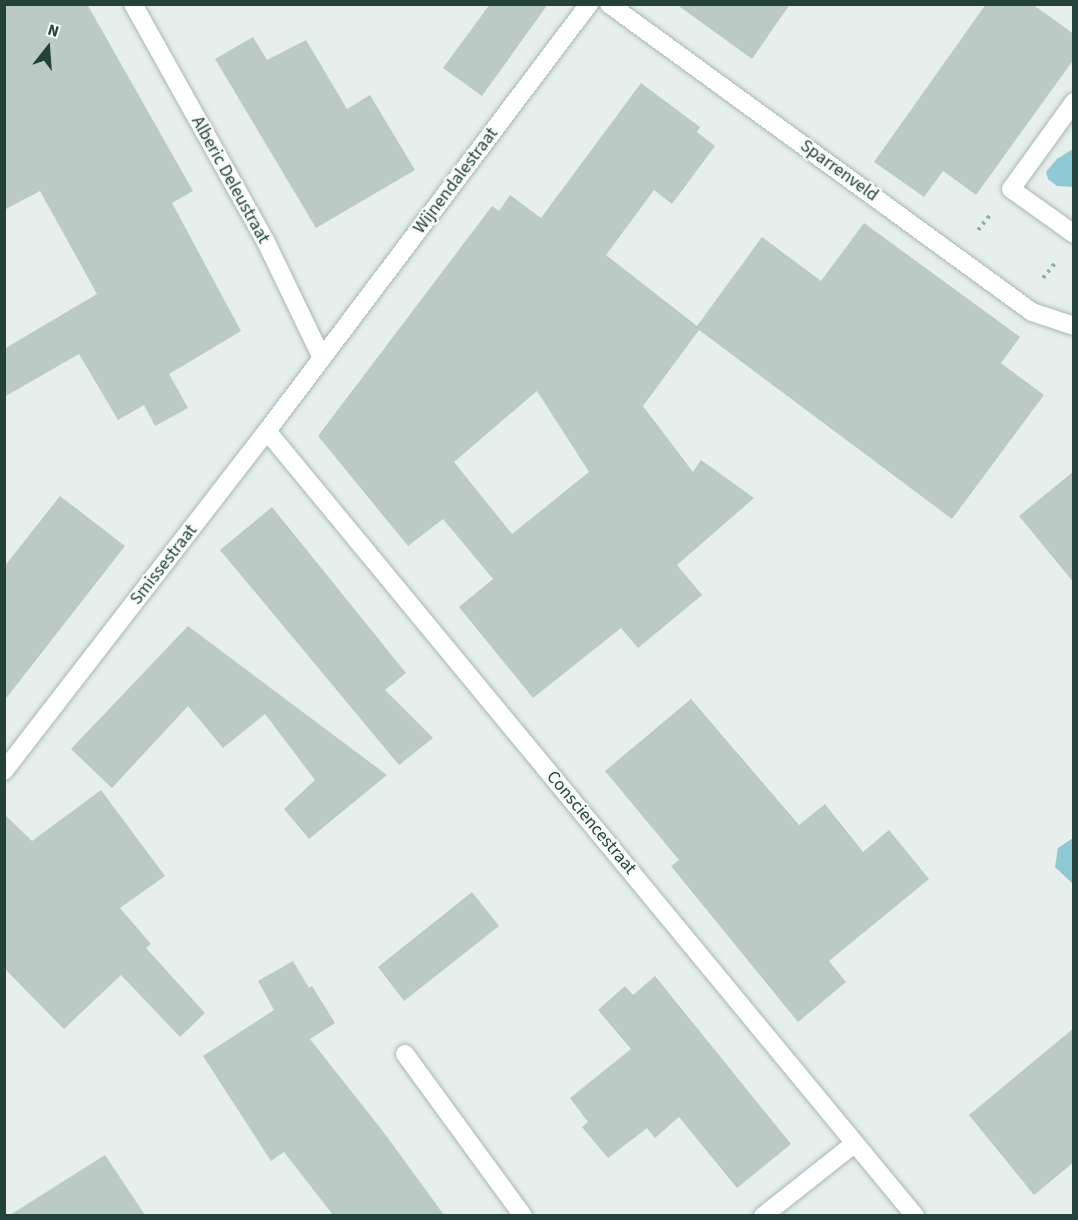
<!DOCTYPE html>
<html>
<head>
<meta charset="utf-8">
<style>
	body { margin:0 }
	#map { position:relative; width:1078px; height:1220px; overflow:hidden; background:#e6efeb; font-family:"Source Sans 3",sans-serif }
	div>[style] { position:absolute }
	.water>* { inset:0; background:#8ec9d4 }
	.building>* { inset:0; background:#bbcac4 }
	.path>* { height:4px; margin-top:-2px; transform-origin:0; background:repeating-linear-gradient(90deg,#86b3a5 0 3px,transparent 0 7.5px) }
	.roads { filter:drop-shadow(0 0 2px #a8b8b2) drop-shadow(0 0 2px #a8b8b2) }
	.minor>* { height:18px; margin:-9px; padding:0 9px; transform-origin:9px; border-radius:9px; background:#fff }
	span { translate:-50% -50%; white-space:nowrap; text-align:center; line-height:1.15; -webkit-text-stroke:4.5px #f7fbf9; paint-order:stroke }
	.street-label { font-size:18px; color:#24423a }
	.frame { position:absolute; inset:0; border:6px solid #24423a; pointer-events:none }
	.north { position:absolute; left:18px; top:18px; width:60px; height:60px; -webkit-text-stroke:4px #f7fbf9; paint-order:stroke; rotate:17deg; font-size:16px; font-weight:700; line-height:24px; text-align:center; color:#24423a }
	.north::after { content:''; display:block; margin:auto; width:21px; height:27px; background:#24423a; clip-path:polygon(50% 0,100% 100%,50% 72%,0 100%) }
</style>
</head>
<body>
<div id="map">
	<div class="water">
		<div style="clip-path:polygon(1073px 149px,1073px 187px,1057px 186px,1048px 179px,1046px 172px,1057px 159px)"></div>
		<div style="clip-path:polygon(1073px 838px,1074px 838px,1073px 884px,1055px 867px,1058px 848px)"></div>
	</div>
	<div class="building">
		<div style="clip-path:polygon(4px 4px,87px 4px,193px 191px,172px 203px,241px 331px,169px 374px,188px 408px,155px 426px,144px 405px,118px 420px,79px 354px,4px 397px,4px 349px,97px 294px,40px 191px,4px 210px)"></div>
		<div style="clip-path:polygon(490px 4px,548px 4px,482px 96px,443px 68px)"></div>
		<div style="clip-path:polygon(676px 4px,790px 4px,752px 59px)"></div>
		<div style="clip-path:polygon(986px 4px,1032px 4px,1074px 34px,1074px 59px,976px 195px,943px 171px,924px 197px,874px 162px)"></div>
		<div style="clip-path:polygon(253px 37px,267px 60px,306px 40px,347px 109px,370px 95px,415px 170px,316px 228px,215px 59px)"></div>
		<div style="clip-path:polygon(evenodd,641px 83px,700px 127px,697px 132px,715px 146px,672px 204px,654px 190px,606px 255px,697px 326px,762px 237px,821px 281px,864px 223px,1020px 337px,1001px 363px,1044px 395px,952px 519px,699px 330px,643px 406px,693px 472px,701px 460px,754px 498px,677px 565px,702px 595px,638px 648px,621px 628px,533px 698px,459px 607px,493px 579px,443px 519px,408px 546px,318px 436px,492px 206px,499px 211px,510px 195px,541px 218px,641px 83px,537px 391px,589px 472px,512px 534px,454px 462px,537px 391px)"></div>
		<div style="clip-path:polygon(1074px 471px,1074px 583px,1019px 516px)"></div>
		<div style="clip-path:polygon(60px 496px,125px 546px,4px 701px,4px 567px)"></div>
		<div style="clip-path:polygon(272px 507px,406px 673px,385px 690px,433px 738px,399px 765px,220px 550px)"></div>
		<div style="clip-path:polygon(188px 626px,284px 698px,387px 775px,309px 839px,284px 809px,315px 780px,265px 714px,223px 748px,188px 706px,112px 788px,71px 749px)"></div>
		<div style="clip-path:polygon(691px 699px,799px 825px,825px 804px,863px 852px,889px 830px,929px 879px,829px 961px,846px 982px,798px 1022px,671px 866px,679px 860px,605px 771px)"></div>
		<div style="clip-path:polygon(101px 790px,165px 876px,120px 908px,151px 944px,146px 948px,205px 1013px,180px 1037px,121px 975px,64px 1029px,4px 968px,4px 814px,32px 841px)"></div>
		<div style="clip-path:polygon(472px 892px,499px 926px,404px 1001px,378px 967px)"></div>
		<div style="clip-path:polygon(293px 961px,309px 988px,312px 986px,335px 1023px,310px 1039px,385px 1134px,444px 1215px,333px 1215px,284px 1152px,271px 1161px,203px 1056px,274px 1010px,258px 981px)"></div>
		<div style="clip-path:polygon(655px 976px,791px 1144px,737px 1188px,679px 1117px,655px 1138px,647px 1128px,608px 1158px,582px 1127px,588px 1122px,570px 1098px,631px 1049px,598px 1010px,625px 986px,633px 995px)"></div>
		<div style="clip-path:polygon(1074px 1028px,1074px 1162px,1034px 1195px,969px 1115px)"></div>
		<div style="clip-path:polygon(105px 1155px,145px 1215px,10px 1215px)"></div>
	</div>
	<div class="path">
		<div style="left:978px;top:230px;width:19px;rotate:-51deg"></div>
		<div style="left:1043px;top:278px;width:19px;rotate:-51deg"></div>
	</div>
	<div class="roads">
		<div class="minor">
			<div style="left:133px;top:4px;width:270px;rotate:60.8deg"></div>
			<div style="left:265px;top:240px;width:131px;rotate:64.2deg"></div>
			<div style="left:609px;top:4px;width:523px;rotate:36.06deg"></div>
			<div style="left:1032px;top:312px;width:44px;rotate:18.4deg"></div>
			<div style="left:1074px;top:102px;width:107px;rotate:125.9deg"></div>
			<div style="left:1011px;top:189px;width:77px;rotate:35.5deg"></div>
			<div style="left:267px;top:431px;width:1018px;rotate:50.46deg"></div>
			<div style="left:4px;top:771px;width:430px;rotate:-52.3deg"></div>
			<div style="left:267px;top:431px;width:535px;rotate:-52.98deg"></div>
			<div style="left:405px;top:1054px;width:200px;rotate:53.9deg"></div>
			<div style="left:763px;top:1216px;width:117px;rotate:-38.4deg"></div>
		</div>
	</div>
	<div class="street-label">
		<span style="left:839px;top:171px;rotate:36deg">Sparrenveld</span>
		<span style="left:230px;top:180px;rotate:61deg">Alberic Deleustraat</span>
		<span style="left:456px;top:181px;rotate:-53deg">Wijnendalestraat</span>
		<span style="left:164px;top:565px;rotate:-52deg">Smissestraat</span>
		<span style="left:591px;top:823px;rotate:50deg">Consciencestraat</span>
	</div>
	<div class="frame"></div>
	<div class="north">N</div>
</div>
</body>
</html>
